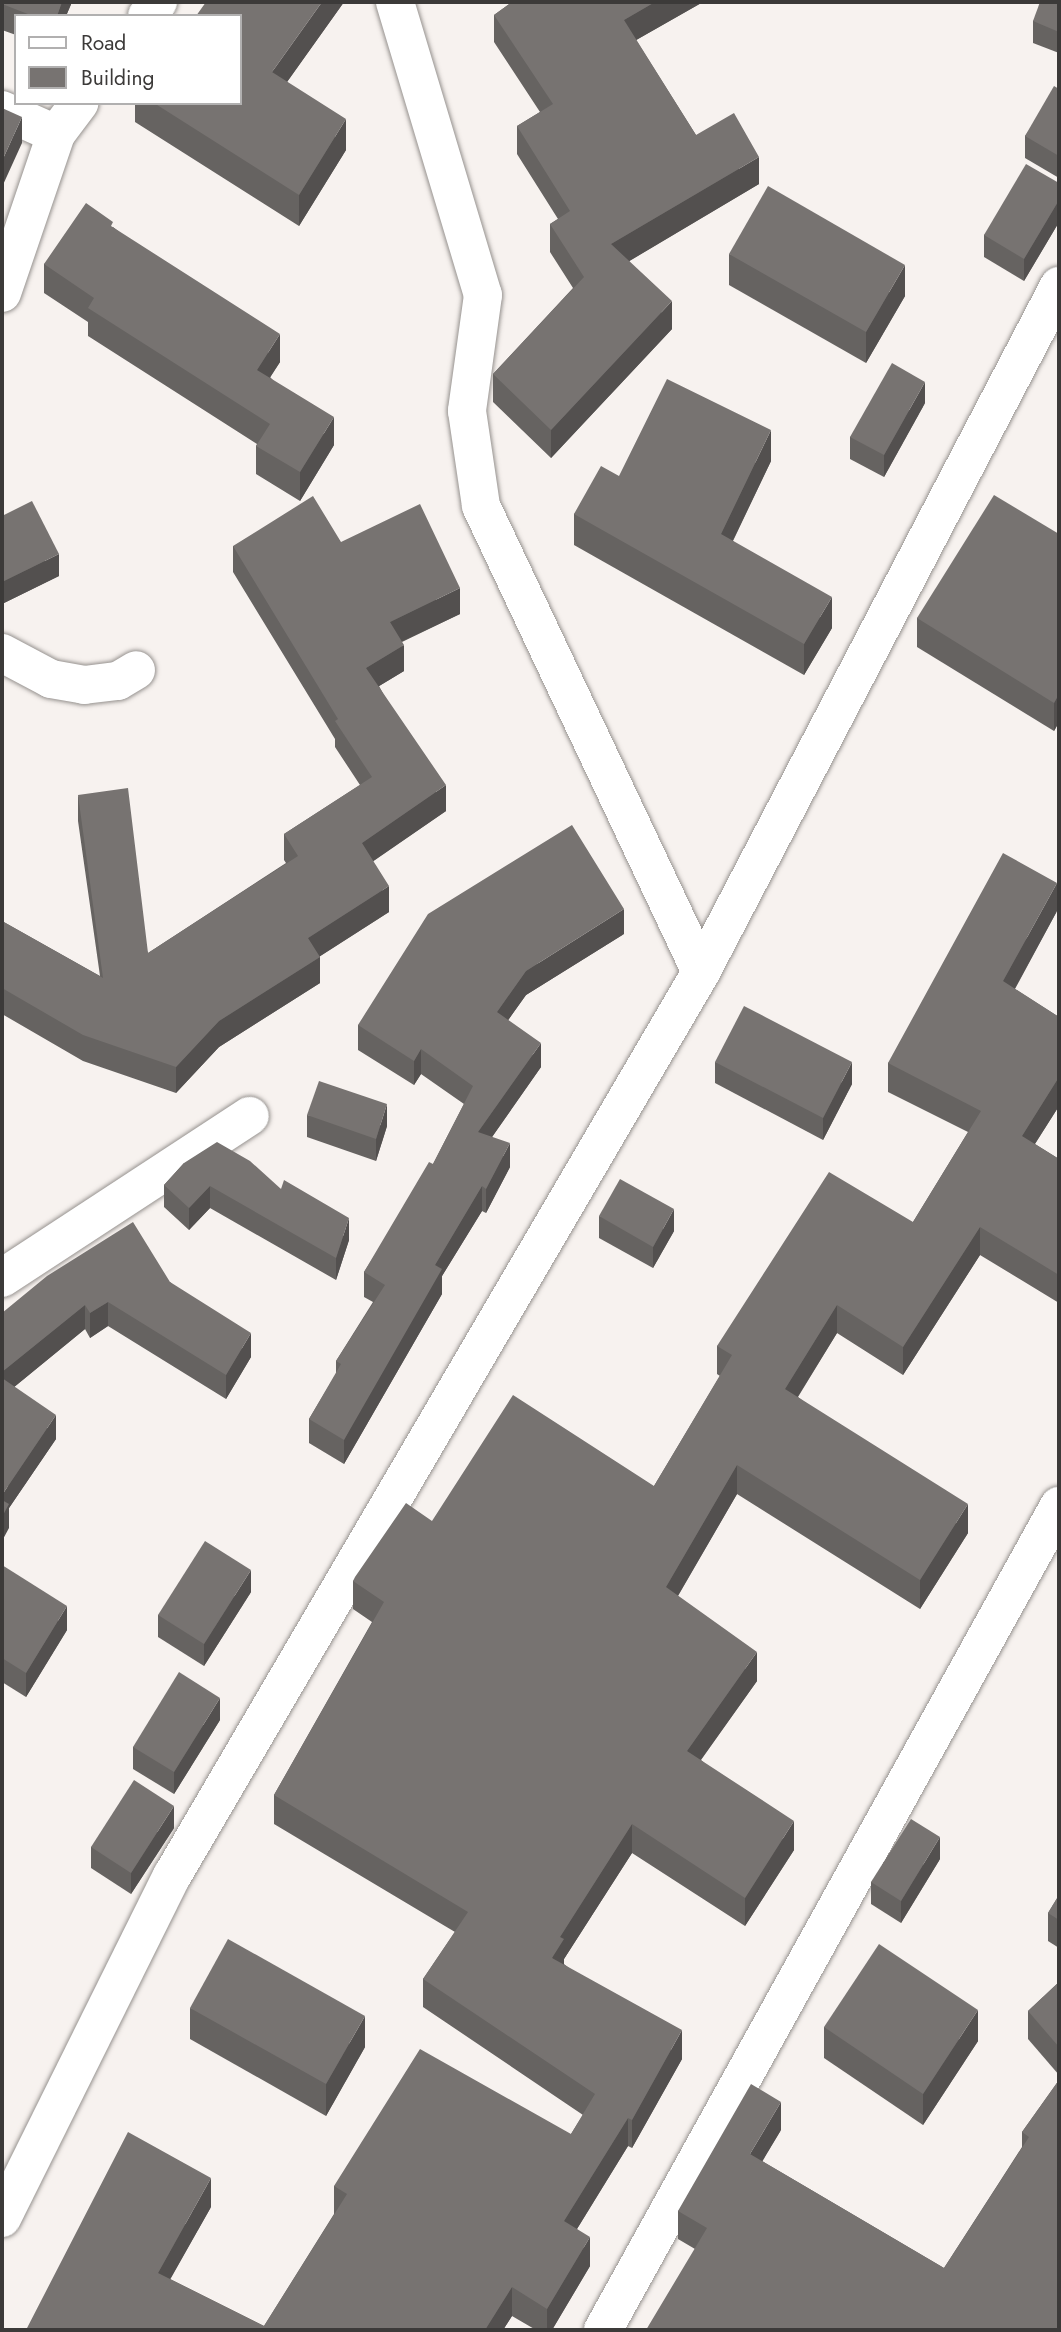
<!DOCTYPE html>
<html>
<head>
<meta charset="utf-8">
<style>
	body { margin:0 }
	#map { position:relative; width:1061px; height:2332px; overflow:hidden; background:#f7f2ef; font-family:Jost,sans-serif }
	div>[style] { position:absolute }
	.roads { filter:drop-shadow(0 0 2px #96928f) drop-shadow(0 0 2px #96928f) }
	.minor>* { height:38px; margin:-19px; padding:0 19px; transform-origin:19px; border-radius:19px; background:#fff }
	.wall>* { inset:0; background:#666361 }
	.shaded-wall>* { inset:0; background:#53504f }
	.building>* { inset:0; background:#777371 }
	span { translate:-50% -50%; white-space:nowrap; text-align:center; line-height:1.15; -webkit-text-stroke:7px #fff; paint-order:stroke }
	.frame { position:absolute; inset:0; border:4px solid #3c3a39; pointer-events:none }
	.legend { position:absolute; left:14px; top:14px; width:228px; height:91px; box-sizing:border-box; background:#fff; border:2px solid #b1b0b0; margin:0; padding:9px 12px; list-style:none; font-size:21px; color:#3c3a39 }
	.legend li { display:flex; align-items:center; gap:14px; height:35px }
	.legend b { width:35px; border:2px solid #b1b0b0 }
</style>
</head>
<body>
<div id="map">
	<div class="roads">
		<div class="minor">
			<div style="left:395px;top:2px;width:306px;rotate:73.3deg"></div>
			<div style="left:483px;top:295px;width:117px;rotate:97.9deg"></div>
			<div style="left:467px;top:411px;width:96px;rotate:81.6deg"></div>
			<div style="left:481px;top:506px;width:515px;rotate:64.73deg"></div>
			<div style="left:147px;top:16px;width:18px;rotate:-52deg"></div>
			<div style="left:2px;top:110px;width:59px;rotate:24deg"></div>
			<div style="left:2px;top:293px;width:168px;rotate:-71.2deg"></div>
			<div style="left:56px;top:134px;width:39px;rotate:-53deg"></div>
			<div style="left:2px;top:653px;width:55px;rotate:28deg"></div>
			<div style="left:51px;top:679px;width:34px;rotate:10deg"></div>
			<div style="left:84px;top:685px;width:34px;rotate:-7deg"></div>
			<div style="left:118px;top:681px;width:21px;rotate:-31deg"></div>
			<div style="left:2px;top:1278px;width:296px;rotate:-33.2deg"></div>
			<div style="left:2px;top:2218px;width:382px;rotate:-63.6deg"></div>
			<div style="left:172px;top:1876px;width:1047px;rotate:-59.66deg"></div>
			<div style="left:701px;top:972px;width:774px;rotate:-62.44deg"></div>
			<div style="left:603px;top:2330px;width:942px;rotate:-61.04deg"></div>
		</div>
	</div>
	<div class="wall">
		<div style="clip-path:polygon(2px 2px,72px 2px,66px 16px,16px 16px,16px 35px,2px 30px)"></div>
		<div style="clip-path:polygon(344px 2px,287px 82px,346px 150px,299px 226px,135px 122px,135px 103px,240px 103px)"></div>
		<div style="clip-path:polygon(512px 2px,703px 2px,636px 40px,696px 135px,759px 184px,629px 261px,672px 329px,551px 458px,493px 402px,493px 374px,573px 288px,550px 252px,550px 224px,558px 219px,517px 154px,517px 126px,540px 112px,494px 42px,494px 15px)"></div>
		<div style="clip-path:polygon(1059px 2px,1059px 53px,1033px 43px,1033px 21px)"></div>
		<div style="clip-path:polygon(1059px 89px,1059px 178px,1025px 158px,1025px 136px)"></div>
		<div style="clip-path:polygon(1059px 183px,1059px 222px,1024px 281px,984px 257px,984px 235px)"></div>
		<div style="clip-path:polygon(113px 227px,280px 362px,270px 377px,334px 445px,300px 501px,256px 474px,256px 446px,257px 444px,88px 336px,88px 322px,44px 293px,44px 264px)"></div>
		<div style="clip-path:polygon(729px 254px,905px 296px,866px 363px,729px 285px)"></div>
		<div style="clip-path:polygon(925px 403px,884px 477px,850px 459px,850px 437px)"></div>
		<div style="clip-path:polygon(771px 461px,733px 541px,832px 628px,804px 675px,574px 545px,574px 514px,619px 476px)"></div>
		<div style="clip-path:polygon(2px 516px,59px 576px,4px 603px,2px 598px)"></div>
		<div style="clip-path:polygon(1059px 534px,1059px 722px,1054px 731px,917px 647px,917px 618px)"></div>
		<div style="clip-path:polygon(341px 542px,460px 614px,402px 642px,404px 671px,379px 686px,446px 811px,373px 861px,389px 912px,320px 956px,320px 983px,219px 1047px,176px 1093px,83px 1061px,2px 1014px,2px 921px,100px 976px,78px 821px,78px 795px,148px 953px,286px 863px,284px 860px,284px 834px,360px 785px,335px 747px,335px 739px,233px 572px,233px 546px)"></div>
		<div style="clip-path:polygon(1057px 911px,1015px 989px,1059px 1017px,1059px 1106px,1035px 1144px,1059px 1159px,1059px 1303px,980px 1255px,903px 1375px,837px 1333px,798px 1397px,968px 1533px,920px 1609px,737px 1494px,678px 1596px,757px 1681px,701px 1760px,794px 1850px,745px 1926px,632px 1853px,564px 1959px,564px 1964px,682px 2059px,632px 2148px,628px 2146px,577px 2229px,590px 2266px,552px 2330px,536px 2330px,512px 2316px,503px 2330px,26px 2330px,211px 2207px,170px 2279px,264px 2326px,334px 2214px,334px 2186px,571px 2134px,583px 2115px,423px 2007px,423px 1979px,455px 1932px,274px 1824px,274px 1795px,372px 1622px,353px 1609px,353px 1581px,432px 1521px,654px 1486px,720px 1376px,717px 1374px,717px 1346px,913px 1222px,968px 1132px,888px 1092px,888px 1063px)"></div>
		<div style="clip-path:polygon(624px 934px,526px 995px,508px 1020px,541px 1067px,492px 1137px,510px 1167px,486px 1213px,482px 1211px,442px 1276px,442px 1294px,344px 1464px,309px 1443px,309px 1419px,336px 1374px,336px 1361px,373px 1302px,364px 1297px,364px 1272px,433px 1164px,464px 1104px,421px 1074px,414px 1085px,358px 1050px,358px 1025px)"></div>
		<div style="clip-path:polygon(715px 1062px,852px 1084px,823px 1140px,715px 1083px)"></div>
		<div style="clip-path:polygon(307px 1115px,387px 1126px,376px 1161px,307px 1137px)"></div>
		<div style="clip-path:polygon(184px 1163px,281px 1189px,349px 1240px,336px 1280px,210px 1208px,189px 1230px,164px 1207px,164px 1185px)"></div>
		<div style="clip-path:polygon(599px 1216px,674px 1231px,653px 1268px,599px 1238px)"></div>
		<div style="clip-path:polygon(170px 1282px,251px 1357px,226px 1399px,108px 1326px,90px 1338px,85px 1329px,14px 1387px,56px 1439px,9px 1508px,9px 1528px,2px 1313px)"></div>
		<div style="clip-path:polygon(2px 1565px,67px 1630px,26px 1697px,2px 1682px)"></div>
		<div style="clip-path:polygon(251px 1592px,204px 1666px,158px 1637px,158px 1615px)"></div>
		<div style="clip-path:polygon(220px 1720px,174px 1794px,133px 1769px,133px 1747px)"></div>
		<div style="clip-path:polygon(174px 1828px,131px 1894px,91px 1868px,91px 1847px)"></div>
		<div style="clip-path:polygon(940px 1859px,901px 1923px,871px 1904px,871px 1882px)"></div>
		<div style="clip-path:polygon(1059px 1895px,1059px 1948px,1048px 1941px,1048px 1913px)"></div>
		<div style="clip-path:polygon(1059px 1982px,1059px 2075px,1028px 2039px,1028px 2011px)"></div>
		<div style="clip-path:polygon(190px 2008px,365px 2047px,326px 2116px,190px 2039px)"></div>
		<div style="clip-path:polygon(824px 2027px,978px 2041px,923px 2125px,824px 2058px)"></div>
		<div style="clip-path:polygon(1059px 2080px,1059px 2330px,695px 2249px,678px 2239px,678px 2211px,781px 2130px,762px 2161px,944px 2268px,1022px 2147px,1022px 2132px)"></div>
	</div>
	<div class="shaded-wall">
		<div style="clip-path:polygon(62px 2px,72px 2px,66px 16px,57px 16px)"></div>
		<div style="clip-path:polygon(322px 2px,344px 2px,272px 103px,272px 72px)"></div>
		<div style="clip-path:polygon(655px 2px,703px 2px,624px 47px,624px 20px)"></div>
		<div style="clip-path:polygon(22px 117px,22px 143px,2px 187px,2px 161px)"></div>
		<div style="clip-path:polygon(346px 119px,346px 150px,299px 226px,299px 195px)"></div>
		<div style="clip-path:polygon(759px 157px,759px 184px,611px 272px,611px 244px)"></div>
		<div style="clip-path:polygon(1059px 200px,1059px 222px,1024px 281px,1024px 259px)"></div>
		<div style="clip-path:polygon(905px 265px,905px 296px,866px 363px,866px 332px)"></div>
		<div style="clip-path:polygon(672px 301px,672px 329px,551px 458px,551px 430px)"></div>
		<div style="clip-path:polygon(280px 334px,280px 362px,257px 398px,257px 370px)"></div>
		<div style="clip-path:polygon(925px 382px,925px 403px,884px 477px,884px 455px)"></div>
		<div style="clip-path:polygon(334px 417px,334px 445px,300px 501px,300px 472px)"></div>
		<div style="clip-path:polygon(771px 430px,771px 461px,721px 565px,721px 534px)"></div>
		<div style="clip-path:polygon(59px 554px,59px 576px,4px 603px,4px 581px)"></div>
		<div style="clip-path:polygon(460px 588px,460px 614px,390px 647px,390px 622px)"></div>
		<div style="clip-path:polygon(832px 597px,832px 628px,804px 675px,804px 644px)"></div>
		<div style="clip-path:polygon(404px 645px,404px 671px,366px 694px,366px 668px)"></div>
		<div style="clip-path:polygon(1059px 694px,1059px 722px,1054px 731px,1054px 703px)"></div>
		<div style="clip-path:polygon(3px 766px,3px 792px,2px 795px,2px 769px)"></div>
		<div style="clip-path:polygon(446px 785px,446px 811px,362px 869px,362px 843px)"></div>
		<div style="clip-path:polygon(1057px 883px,1057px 911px,1003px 1010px,1003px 981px)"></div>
		<div style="clip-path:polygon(389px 886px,389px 912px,308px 964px,308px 938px)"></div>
		<div style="clip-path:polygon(624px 909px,624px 934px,526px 995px,497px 1036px,497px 1012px,526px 971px)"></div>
		<div style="clip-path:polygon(320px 957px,320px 983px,219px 1047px,176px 1093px,176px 1067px,219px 1021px)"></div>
		<div style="clip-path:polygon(541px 1043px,541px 1067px,478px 1157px,478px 1132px)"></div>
		<div style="clip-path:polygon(421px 1049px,421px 1074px,414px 1085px,414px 1061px)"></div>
		<div style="clip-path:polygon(852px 1062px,852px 1084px,823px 1140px,823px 1118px)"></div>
		<div style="clip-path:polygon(1059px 1077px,1059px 1106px,1022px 1164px,1022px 1136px)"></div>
		<div style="clip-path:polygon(387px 1104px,387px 1126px,376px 1161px,376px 1139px)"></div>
		<div style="clip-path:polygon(510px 1143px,510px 1167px,486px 1213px,486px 1189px)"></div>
		<div style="clip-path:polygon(210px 1186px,210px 1208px,189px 1230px,189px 1208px)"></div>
		<div style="clip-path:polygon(482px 1186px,482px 1211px,442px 1276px,442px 1294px,344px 1464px,344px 1440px,435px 1265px)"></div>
		<div style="clip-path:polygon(674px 1209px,674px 1231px,653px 1268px,653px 1247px)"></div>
		<div style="clip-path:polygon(349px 1218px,349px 1240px,336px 1280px,336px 1258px)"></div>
		<div style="clip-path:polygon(980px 1227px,980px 1255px,903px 1375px,903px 1347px)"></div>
		<div style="clip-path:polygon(108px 1302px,108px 1326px,90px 1338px,90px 1313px)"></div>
		<div style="clip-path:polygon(85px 1305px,85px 1329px,2px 1397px,2px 1372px)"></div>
		<div style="clip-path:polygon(837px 1305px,837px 1333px,785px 1417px,785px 1389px)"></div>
		<div style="clip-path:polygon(251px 1333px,251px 1357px,226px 1399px,226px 1375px)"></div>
		<div style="clip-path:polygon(56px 1415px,56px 1439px,9px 1508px,9px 1528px,2px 1541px,2px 1495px)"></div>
		<div style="clip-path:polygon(737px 1465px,737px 1494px,666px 1616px,666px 1587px)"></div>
		<div style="clip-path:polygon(968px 1504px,968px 1533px,920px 1609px,920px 1580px)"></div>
		<div style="clip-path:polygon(251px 1570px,251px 1592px,204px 1666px,204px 1644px)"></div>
		<div style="clip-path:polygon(67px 1606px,67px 1630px,26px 1697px,26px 1673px)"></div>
		<div style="clip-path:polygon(757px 1652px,757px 1681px,687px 1779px,687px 1751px)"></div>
		<div style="clip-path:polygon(220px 1698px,220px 1720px,174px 1794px,174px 1772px)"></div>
		<div style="clip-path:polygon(174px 1806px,174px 1828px,131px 1894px,131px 1873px)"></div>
		<div style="clip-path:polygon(794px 1821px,794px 1850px,745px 1926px,745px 1898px)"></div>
		<div style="clip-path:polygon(632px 1824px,632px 1853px,564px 1959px,564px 1968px,552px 1958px,560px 1937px)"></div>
		<div style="clip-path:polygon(940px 1837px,940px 1859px,901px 1923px,901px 1901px)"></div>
		<div style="clip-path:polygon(978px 2010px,978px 2041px,923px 2125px,923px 2094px)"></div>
		<div style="clip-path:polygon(365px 2016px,365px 2047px,326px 2116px,326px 2084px)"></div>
		<div style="clip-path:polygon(682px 2030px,682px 2059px,632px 2148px,632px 2120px)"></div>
		<div style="clip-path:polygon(4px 2092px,4px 2117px,2px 2122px,2px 2096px)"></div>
		<div style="clip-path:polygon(781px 2102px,781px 2130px,750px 2182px,750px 2154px)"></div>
		<div style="clip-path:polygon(628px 2118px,628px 2146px,564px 2250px,564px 2221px)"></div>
		<div style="clip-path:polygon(211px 2178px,211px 2207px,158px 2301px,158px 2273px)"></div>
		<div style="clip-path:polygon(590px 2237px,590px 2266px,552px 2330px,547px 2330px,547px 2309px)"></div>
		<div style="clip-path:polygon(512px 2287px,512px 2316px,503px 2330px,485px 2330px)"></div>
	</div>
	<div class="building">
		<div style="clip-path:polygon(2px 2px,62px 2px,57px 16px,33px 16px,2px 4px)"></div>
		<div style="clip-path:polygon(206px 2px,322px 2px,272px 72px,346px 119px,299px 195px,154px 103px,240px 103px,240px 16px,196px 16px)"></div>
		<div style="clip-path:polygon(512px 2px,655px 2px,624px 20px,696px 135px,734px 113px,759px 157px,611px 244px,672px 301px,551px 430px,493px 374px,584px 277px,550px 224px,570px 211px,517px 126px,553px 104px,494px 15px)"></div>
		<div style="clip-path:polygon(1040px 2px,1059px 2px,1059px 32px,1033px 21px)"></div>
		<div style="clip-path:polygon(1054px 86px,1059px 89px,1059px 156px,1025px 136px)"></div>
		<div style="clip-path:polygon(2px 108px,22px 117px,2px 161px)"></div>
		<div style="clip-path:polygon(1026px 164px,1059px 183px,1059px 200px,1024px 259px,984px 235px)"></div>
		<div style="clip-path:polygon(768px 186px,905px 265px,866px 332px,729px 254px)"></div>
		<div style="clip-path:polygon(86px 203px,113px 222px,111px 226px,280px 334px,257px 370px,334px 417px,300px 472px,256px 446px,270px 424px,88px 308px,94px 298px,44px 264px)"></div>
		<div style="clip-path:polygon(892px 363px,925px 382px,884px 455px,850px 437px)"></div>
		<div style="clip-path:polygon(667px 379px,771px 430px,721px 534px,832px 597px,804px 644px,574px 514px,601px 466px,619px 476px)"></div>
		<div style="clip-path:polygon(994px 495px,1059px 534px,1059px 694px,1054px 703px,917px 618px)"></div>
		<div style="clip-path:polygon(313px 496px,341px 542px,420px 504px,460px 588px,390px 622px,404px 645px,366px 668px,446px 785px,362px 843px,389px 886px,308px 938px,320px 957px,219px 1021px,176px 1067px,83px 1035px,2px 988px,2px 921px,103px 978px,78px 795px,128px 788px,148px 953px,298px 856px,284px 834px,372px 777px,335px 721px,338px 719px,233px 546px)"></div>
		<div style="clip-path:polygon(32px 501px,59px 554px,4px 581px,2px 576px,2px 516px)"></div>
		<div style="clip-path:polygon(572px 825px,624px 909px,526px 971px,497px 1012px,541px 1043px,478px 1132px,510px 1143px,486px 1189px,482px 1186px,435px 1265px,442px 1269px,344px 1440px,309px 1419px,341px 1364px,336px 1361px,385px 1285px,364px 1272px,429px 1162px,433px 1164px,473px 1086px,421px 1049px,414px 1061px,358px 1025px,428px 914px)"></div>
		<div style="clip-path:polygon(1003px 853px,1057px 883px,1003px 981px,1059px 1017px,1059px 1077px,1022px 1136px,1059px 1159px,1059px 1275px,980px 1227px,903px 1347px,837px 1305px,785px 1389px,968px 1504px,920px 1580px,737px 1465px,666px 1587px,757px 1652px,687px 1751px,794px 1821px,745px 1898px,632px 1824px,560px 1937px,564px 1939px,552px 1958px,682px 2030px,632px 2120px,628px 2118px,564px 2221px,590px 2237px,547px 2309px,512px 2287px,485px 2330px,26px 2330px,128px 2132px,211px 2178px,158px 2273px,264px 2326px,347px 2194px,334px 2186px,420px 2049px,571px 2134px,595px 2094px,423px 1979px,468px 1912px,274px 1795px,384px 1602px,353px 1581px,355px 1577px,406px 1503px,432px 1521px,513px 1395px,654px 1486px,732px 1355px,717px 1346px,829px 1172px,913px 1222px,981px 1111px,888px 1063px)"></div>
		<div style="clip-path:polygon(744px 1006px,852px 1062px,823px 1118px,715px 1062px)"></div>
		<div style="clip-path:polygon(319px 1081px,387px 1104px,376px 1139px,307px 1115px)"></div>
		<div style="clip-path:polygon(217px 1142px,250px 1161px,281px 1189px,284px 1180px,349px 1218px,336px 1258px,210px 1186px,189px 1208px,164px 1185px,184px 1163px)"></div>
		<div style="clip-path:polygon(620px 1179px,674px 1209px,653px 1247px,599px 1216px)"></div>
		<div style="clip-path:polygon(133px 1222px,170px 1282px,251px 1333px,226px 1375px,108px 1302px,90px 1313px,85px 1305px,2px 1372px,2px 1313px,47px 1276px)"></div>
		<div style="clip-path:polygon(2px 1378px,56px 1415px,2px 1495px)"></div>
		<div style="clip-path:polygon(2px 1500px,9px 1504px,2px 1517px)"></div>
		<div style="clip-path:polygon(205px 1541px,251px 1570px,204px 1644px,158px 1615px)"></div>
		<div style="clip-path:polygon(2px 1565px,67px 1606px,26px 1673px,2px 1658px)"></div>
		<div style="clip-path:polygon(179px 1672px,220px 1698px,174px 1772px,133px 1747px)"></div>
		<div style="clip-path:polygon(134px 1780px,174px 1806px,131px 1873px,91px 1847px)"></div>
		<div style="clip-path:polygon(911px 1819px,940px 1837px,901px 1901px,871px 1882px)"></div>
		<div style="clip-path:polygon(1059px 1895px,1059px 1920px,1048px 1913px)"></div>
		<div style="clip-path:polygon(228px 1939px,365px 2016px,326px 2084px,190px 2008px)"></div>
		<div style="clip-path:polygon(879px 1944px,978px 2010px,923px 2094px,824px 2027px)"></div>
		<div style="clip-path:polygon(1059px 1982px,1059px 2047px,1028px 2011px)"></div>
		<div style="clip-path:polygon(1059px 2080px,1059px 2330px,646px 2330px,707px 2228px,678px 2211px,751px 2084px,781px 2102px,750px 2154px,944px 2268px,1029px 2137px,1022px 2132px)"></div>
	</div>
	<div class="frame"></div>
	<ul class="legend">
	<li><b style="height:9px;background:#fff"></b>Road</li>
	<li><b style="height:19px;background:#777371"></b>Building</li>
	</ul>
</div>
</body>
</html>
